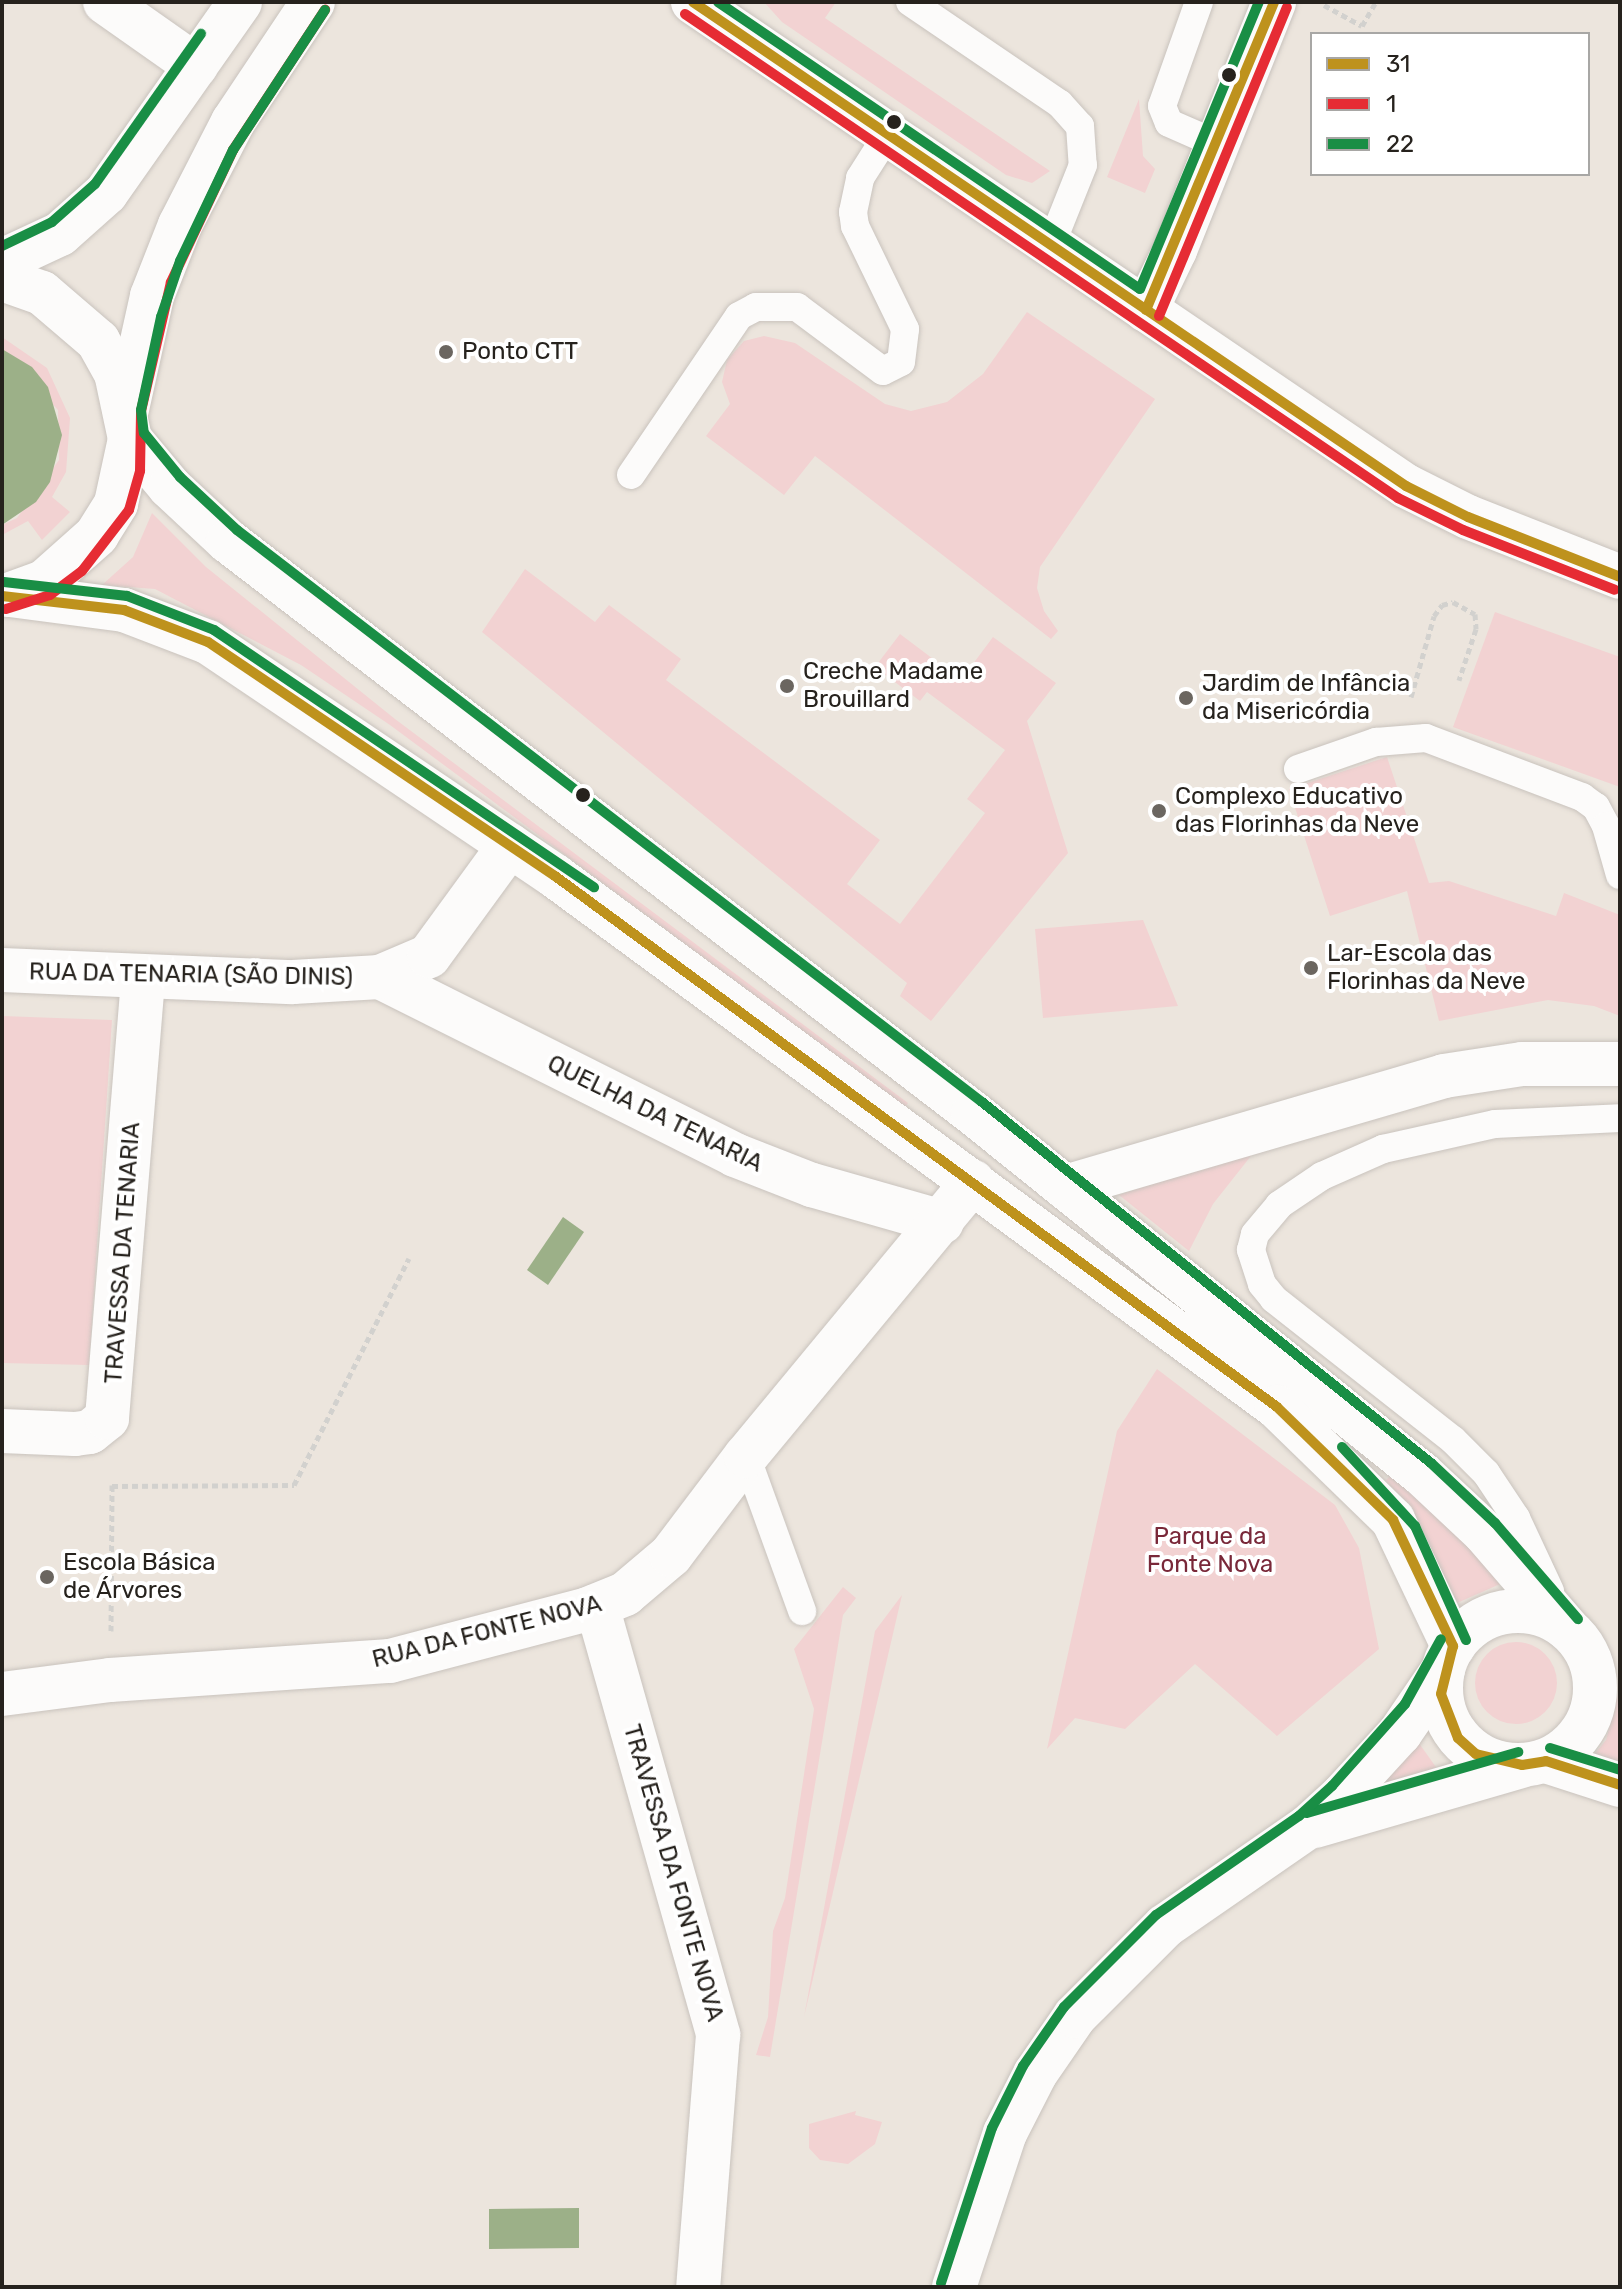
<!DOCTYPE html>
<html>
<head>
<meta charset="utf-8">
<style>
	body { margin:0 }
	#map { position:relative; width:1622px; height:2289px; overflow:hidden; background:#ece5dd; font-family:Rubik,sans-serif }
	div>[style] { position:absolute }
	.green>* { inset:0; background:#f2d2d2 }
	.round { border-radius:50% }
	.water>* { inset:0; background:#9cb088 }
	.path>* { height:5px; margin-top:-2.5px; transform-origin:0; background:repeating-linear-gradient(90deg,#d2d1ce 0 6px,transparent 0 10px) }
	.roads { filter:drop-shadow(0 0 2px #c9c3bd) drop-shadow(0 0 2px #c9c3bd) }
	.lane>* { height:28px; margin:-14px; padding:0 14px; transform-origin:14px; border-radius:14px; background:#fcfbfa }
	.street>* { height:44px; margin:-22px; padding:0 22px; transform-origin:22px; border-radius:22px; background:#fcfbfa }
	.secondary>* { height:44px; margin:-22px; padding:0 22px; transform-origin:22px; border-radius:22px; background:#fcfbfa }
	.primary>* { height:44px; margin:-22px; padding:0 22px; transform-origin:22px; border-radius:22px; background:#fcfbfa }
	.primary>.ring { margin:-22px; padding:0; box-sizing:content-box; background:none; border:44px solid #fcfbfa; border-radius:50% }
	.bus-1>* { height:10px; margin:-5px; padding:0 5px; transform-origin:5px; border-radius:5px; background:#be921d }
	.bus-2>* { height:10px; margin:-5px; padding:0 5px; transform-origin:5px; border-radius:5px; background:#e62c34 }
	.bus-3>* { height:10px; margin:-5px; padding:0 5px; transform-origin:5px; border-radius:5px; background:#198e45 }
	.dots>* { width:22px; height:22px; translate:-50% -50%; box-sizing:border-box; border:4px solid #fff; border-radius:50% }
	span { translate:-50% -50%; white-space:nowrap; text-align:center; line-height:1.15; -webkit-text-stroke:8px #fff; paint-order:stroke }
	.poi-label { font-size:24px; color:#26221d }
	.left { translate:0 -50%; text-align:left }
	.street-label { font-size:24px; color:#26221d }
	.park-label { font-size:24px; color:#792839 }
	.frame { position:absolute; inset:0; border:4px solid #26221d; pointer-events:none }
	.legend { position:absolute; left:1310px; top:32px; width:280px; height:144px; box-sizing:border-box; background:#fff; border:2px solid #a8a7a5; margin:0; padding:10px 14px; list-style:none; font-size:24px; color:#26221d }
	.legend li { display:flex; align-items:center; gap:16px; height:40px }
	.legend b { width:40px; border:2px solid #a8a7a5 }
</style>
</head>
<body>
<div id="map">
	<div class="green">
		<div style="clip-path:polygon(764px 2px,836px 2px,825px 18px,1050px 171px,1032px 183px,1006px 175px,782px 22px)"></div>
		<div style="clip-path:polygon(1139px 99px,1143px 156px,1155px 169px,1145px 193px,1107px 177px)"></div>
		<div style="clip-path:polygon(1027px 312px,1155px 399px,1040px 567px,1037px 588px,1044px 611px,1058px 631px,1051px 639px,815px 456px,784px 495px,706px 436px,730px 404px,722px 382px,727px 360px,744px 341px,764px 336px,795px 343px,885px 404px,911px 411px,947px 402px,983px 374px)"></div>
		<div style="clip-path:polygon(2px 337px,47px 368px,70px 418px,66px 472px,52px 497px,70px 512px,42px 540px,28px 521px,2px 535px,2px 525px,17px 518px,59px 460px,58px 410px,2px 349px)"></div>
		<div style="clip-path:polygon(152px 513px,206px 567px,395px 719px,908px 1103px,905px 1107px,390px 725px,301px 665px,155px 589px,102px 585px,133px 557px)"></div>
		<div style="clip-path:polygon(525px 569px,595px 622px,609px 605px,681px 659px,666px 680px,880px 840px,847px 884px,900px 924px,985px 813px,967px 799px,1005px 750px,927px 692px,920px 701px,875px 667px,900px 634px,961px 680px,993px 637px,1056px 683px,1027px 721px,1068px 853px,931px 1021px,900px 996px,907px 983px,482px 632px)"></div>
		<div style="clip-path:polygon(1495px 612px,1620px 657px,1620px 787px,1453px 727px)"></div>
		<div style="clip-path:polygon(1387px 757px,1429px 883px,1449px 881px,1556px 916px,1564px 893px,1620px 915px,1620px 1016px,1594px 1006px,1548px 1000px,1439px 1021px,1407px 891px,1330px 916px,1289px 789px)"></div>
		<div style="clip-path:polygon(1143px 920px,1178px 1006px,1043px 1018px,1035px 929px)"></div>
		<div style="clip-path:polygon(2px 1016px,112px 1020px,89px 1365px,2px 1363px)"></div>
		<div style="clip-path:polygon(1258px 1147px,1213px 1204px,1189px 1251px,1119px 1195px)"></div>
		<div style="clip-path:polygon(1157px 1369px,1335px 1505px,1359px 1548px,1379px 1649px,1277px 1736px,1195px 1664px,1125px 1729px,1075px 1718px,1047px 1749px,1117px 1431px)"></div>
		<div style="clip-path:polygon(1394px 1472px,1507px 1581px,1457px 1603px,1421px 1527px,1386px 1480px)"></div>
		<div style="clip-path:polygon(843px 1587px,856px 1598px,843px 1615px,770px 2057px,756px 2055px,768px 2017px,773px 1931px,785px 1898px,814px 1709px,794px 1649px)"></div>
		<div style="clip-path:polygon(902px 1595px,804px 2017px,875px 1631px)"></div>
		<div class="round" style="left:1475px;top:1642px;width:82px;height:82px"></div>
		<div style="clip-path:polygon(1620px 1687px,1620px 1768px,1589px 1761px,1606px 1740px)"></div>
		<div style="clip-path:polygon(1416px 1739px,1443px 1777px,1362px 1800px)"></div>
		<div style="clip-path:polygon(856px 2111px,855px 2115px,882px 2122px,875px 2144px,848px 2164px,820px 2160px,809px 2148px,809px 2124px)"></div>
	</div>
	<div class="water">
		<div style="clip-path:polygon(2px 349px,32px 367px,48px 387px,62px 435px,50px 482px,36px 502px,2px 525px)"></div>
		<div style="clip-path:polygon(563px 1217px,584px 1232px,548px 1285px,527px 1270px)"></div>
		<div style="clip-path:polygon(579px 2208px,579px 2248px,489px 2249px,489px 2209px)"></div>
	</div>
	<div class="path">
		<div style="left:1324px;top:5px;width:43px;rotate:28.9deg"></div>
		<div style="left:1362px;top:26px;width:28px;rotate:-60deg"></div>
		<div style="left:1411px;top:697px;width:84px;rotate:-74.1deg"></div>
		<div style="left:1434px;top:616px;width:14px;rotate:-54deg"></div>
		<div style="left:1442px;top:605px;width:11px;rotate:-15deg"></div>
		<div style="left:1453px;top:602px;width:25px;rotate:29deg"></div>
		<div style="left:1475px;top:614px;width:15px;rotate:86deg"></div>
		<div style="left:1476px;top:629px;width:54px;rotate:108.4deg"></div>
		<div style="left:112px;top:1486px;width:182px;rotate:-0.3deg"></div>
		<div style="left:294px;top:1485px;width:254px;rotate:-63.1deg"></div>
		<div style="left:111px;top:1631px;width:146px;rotate:-89.6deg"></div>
	</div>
	<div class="roads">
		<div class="lane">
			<div style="left:910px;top:2px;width:181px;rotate:34.2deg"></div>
			<div style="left:1060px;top:104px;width:30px;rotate:48deg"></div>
			<div style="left:1080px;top:126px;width:39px;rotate:86deg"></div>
			<div style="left:1083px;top:165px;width:86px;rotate:111.8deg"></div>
			<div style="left:1199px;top:2px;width:110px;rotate:109.6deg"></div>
			<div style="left:1162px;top:106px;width:18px;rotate:68deg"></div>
			<div style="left:1169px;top:123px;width:52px;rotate:23.6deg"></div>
			<div style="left:631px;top:475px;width:192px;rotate:-55.8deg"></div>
			<div style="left:739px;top:316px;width:19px;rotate:-28deg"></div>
			<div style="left:756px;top:307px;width:41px"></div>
			<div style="left:797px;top:307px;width:107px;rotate:36.7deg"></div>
			<div style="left:883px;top:371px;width:20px;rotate:-27deg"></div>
			<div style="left:901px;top:362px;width:33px;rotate:-83deg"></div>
			<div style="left:905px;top:329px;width:114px;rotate:-115.9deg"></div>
			<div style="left:855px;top:226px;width:14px;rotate:-98deg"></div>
			<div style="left:853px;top:212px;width:35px;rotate:-78deg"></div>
			<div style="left:860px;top:178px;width:52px;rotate:-57.5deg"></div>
			<div style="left:1298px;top:769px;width:83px;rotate:-19.1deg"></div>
			<div style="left:1376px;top:742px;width:50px;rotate:-4.6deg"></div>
			<div style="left:1426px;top:738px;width:167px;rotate:20.7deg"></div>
			<div style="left:1582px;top:797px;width:17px;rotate:36deg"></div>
			<div style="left:1596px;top:807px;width:21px;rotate:62deg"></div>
			<div style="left:1606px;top:826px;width:51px;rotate:74.1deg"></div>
			<div style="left:746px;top:1456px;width:165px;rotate:70.1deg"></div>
			<div style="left:1550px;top:1591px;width:81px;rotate:-115deg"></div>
			<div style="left:1516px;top:1518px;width:54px;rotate:-123.7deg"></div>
			<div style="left:1486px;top:1473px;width:47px;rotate:-135deg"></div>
			<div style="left:1453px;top:1440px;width:228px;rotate:-141.8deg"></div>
			<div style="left:1274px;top:1299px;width:19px;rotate:-129deg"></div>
			<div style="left:1262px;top:1284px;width:36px;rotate:-108deg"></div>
			<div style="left:1251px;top:1250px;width:16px;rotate:-76deg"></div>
			<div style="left:1255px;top:1234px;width:38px;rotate:-50deg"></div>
			<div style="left:1279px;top:1205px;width:52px;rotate:-34deg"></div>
			<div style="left:1322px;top:1176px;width:67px;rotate:-23.9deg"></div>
			<div style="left:1383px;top:1149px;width:115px;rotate:-12.6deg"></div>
			<div style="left:1495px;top:1124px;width:125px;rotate:-2.7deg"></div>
		</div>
		<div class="street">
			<div style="left:105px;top:2px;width:111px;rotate:35.1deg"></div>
			<div style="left:693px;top:2px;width:862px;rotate:34.17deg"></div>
			<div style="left:1406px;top:486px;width:69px;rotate:26.6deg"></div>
			<div style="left:1468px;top:517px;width:163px;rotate:21.5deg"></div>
			<div style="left:1146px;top:310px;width:67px;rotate:-64.2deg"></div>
			<div style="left:1175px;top:250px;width:267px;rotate:-68.2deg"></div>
			<div style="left:380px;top:977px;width:397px;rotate:26.6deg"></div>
			<div style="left:735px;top:1155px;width:83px;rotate:21.3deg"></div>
			<div style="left:812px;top:1185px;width:135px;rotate:15.9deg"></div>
			<div style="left:1065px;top:1187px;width:395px;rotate:-16.3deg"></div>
			<div style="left:1444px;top:1076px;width:79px;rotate:-8.7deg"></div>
			<div style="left:1522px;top:1064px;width:98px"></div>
			<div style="left:2px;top:1431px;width:73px;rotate:2.4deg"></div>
			<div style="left:75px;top:1434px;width:15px;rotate:-8deg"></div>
			<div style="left:90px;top:1432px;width:22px;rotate:-39deg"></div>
			<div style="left:107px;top:1418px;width:442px;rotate:-85.3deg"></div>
			<div style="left:597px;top:1606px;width:446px;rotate:74.2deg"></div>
			<div style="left:718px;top:2035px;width:253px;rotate:94.5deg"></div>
			<div style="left:2px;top:1694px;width:109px;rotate:-7.4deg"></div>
			<div style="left:110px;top:1680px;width:281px;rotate:-3.9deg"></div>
			<div style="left:390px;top:1661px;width:205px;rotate:-14.7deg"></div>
			<div style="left:588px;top:1609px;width:40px;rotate:-22deg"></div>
			<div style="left:625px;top:1594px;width:60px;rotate:-40.3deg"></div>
			<div style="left:671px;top:1555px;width:124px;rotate:-52.9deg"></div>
			<div style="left:746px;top:1456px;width:356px;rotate:-50.4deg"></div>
		</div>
		<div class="secondary">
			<div style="left:2px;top:261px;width:64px;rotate:-25deg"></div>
			<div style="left:60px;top:234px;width:62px;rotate:-41.7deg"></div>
			<div style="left:106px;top:193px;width:233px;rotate:-54.9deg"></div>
			<div style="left:2px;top:279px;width:42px;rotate:19.3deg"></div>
			<div style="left:42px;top:293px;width:74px;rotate:40.6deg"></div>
			<div style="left:98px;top:341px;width:37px;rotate:61deg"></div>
			<div style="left:116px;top:373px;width:67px;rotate:78deg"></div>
			<div style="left:130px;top:439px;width:66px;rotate:102.2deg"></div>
			<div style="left:116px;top:504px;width:36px;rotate:122deg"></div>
			<div style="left:97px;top:535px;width:71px;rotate:138.4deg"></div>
			<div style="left:44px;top:582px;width:38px;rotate:160deg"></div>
			<div style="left:127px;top:409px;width:116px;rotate:-77.5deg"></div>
			<div style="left:152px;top:296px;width:76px;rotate:-68.5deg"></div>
			<div style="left:180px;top:225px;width:116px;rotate:-62.8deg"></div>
			<div style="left:233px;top:122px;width:144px;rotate:-56.3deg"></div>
			<div style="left:130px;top:439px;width:62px;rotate:50.2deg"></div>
			<div style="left:170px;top:487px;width:79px;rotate:43deg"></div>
			<div style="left:228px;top:541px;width:939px;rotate:37.52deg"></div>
			<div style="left:973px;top:1113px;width:576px;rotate:38.8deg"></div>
			<div style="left:1422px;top:1474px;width:85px;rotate:43.1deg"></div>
			<div style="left:1484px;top:1532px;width:127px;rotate:49.2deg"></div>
			<div style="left:10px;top:595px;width:115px;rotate:7.5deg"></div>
			<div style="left:124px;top:610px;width:90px;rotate:20.9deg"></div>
			<div style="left:208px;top:642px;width:419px;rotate:34deg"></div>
			<div style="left:555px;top:876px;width:896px;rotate:36.33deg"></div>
			<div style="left:1277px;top:1407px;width:162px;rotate:44.2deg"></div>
			<div style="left:1393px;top:1520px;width:140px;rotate:64.5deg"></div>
			<div style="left:2px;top:970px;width:291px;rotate:2.4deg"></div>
			<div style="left:293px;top:982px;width:87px;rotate:-3.3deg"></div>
			<div style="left:380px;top:977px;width:53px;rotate:-23.2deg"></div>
			<div style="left:429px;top:956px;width:137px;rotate:-53.9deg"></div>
		</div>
		<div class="primary">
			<div class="ring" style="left:1441px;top:1611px;width:110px;height:110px"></div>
			<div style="left:1546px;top:1761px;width:78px;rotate:18deg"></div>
			<div style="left:1315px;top:1826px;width:215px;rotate:-16.2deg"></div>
			<div style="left:954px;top:2287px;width:162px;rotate:-71.7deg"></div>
			<div style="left:1005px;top:2133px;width:66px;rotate:-63deg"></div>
			<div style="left:1035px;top:2074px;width:70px;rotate:-55.4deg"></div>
			<div style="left:1075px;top:2016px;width:127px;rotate:-45deg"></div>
			<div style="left:1165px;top:1926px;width:174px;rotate:-34.7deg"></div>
			<div style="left:1308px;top:1827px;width:46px;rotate:-42.4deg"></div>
			<div style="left:1342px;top:1796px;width:86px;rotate:-47.4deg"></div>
			<div style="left:1400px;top:1733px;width:76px;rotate:-55.7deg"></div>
		</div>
	</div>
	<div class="bus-1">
		<div style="left:693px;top:2px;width:862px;rotate:34.17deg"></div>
		<div style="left:1406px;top:486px;width:69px;rotate:26.6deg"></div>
		<div style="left:1468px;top:517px;width:163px;rotate:21.5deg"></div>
		<div style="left:1146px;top:310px;width:334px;rotate:-67.4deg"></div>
		<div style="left:2px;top:596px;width:123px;rotate:6.5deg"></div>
		<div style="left:124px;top:610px;width:90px;rotate:20.9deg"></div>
		<div style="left:208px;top:642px;width:419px;rotate:34deg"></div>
		<div style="left:555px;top:876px;width:896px;rotate:36.33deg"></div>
		<div style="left:1277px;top:1407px;width:162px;rotate:44.2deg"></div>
		<div style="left:1393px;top:1520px;width:140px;rotate:64.5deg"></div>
		<div style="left:1453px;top:1646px;width:49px;rotate:104deg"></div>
		<div style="left:1441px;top:1694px;width:47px;rotate:68.9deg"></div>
		<div style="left:1458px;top:1738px;width:24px;rotate:42deg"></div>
		<div style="left:1476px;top:1754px;width:47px;rotate:13.4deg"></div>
		<div style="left:1522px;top:1765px;width:24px;rotate:-9deg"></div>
		<div style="left:1546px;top:1761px;width:78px;rotate:18deg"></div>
	</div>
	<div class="bus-2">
		<div style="left:685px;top:14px;width:862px;rotate:34.17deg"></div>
		<div style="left:1398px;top:498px;width:72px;rotate:26.2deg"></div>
		<div style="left:1463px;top:530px;width:163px;rotate:21.5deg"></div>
		<div style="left:1159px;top:316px;width:334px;rotate:-67.5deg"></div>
		<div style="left:6px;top:609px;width:46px;rotate:-17.7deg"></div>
		<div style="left:50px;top:595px;width:40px;rotate:-37deg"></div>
		<div style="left:82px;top:571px;width:77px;rotate:-52.4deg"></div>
		<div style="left:129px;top:510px;width:41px;rotate:-74.2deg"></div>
		<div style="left:140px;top:471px;width:60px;rotate:-89deg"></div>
		<div style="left:141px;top:411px;width:132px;rotate:-76.9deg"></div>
		<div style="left:171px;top:282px;width:146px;rotate:-64.8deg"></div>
		<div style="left:233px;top:150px;width:168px;rotate:-56.7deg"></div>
	</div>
	<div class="bus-3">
		<div style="left:718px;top:2px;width:510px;rotate:34.22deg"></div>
		<div style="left:1140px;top:289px;width:311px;rotate:-67.5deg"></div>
		<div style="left:325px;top:10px;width:168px;rotate:123.3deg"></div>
		<div style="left:233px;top:150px;width:123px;rotate:115.5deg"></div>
		<div style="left:180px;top:261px;width:59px;rotate:108.7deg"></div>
		<div style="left:161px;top:317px;width:95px;rotate:102.1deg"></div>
		<div style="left:141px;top:410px;width:23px;rotate:83deg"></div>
		<div style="left:144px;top:433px;width:57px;rotate:50.7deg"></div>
		<div style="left:180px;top:477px;width:78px;rotate:42.9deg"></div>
		<div style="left:237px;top:530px;width:939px;rotate:37.52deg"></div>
		<div style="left:982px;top:1102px;width:576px;rotate:38.8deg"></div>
		<div style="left:1431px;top:1463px;width:88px;rotate:43.2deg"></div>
		<div style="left:1495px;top:1523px;width:127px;rotate:49.2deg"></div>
		<div style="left:2px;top:246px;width:55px;rotate:-25.6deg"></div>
		<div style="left:52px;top:222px;width:57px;rotate:-41.5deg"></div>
		<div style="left:95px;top:184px;width:184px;rotate:-54.8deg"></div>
		<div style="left:4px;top:582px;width:124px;rotate:6.5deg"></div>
		<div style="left:127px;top:596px;width:93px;rotate:21.3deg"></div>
		<div style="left:214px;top:630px;width:459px;rotate:34.1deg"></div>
		<div style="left:1342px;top:1447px;width:108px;rotate:47.3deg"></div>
		<div style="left:1415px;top:1526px;width:125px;rotate:65.9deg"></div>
		<div style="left:1550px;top:1748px;width:73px;rotate:17.4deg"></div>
		<div style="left:1307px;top:1813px;width:220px;rotate:-16.1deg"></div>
		<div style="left:941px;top:2283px;width:163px;rotate:-71.8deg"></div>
		<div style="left:992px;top:2128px;width:69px;rotate:-63.4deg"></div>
		<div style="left:1023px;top:2066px;width:72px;rotate:-55.2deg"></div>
		<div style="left:1064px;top:2007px;width:130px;rotate:-45deg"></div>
		<div style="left:1156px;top:1915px;width:174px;rotate:-34.7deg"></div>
		<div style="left:1299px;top:1816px;width:45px;rotate:-42.3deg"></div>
		<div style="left:1332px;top:1786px;width:110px;rotate:-48.3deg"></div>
		<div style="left:1405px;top:1704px;width:74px;rotate:-61deg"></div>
	</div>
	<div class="dots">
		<div style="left:1229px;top:75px;background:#26221d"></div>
		<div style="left:894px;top:122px;background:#26221d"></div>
		<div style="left:446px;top:352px;background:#6b6660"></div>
		<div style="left:787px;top:686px;background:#6b6660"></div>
		<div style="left:1186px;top:698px;background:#6b6660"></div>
		<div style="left:583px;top:795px;background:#26221d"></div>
		<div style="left:1159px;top:811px;background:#6b6660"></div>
		<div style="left:1311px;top:968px;background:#6b6660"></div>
		<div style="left:47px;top:1577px;background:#6b6660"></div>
	</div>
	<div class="poi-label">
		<span class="left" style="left:462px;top:352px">Ponto CTT</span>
		<span class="left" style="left:803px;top:686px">Creche Madame<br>Brouillard</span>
		<span class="left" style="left:1202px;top:698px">Jardim de Infância<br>da Misericórdia</span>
		<span class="left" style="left:1175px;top:811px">Complexo Educativo<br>das Florinhas da Neve</span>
		<span class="left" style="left:1327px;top:968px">Lar-Escola das<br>Florinhas da Neve</span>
		<span class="left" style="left:63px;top:1577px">Escola Básica<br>de Árvores</span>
	</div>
	<div class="street-label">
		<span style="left:191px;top:975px;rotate:1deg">RUA DA TENARIA (SÃO DINIS)</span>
		<span style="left:655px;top:1114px;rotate:26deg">QUELHA DA TENARIA</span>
		<span style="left:123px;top:1253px;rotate:-86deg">TRAVESSA DA TENARIA</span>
		<span style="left:487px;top:1632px;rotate:-14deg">RUA DA FONTE NOVA</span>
		<span style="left:673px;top:1873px;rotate:74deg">TRAVESSA DA FONTE NOVA</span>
	</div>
	<div class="park-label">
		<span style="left:1210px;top:1551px">Parque da<br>Fonte Nova</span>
	</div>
	<div class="frame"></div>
	<ul class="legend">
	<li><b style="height:10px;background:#be921d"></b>31</li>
	<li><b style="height:10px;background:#e62c34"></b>1</li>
	<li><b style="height:10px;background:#198e45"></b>22</li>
	</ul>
</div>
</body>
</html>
